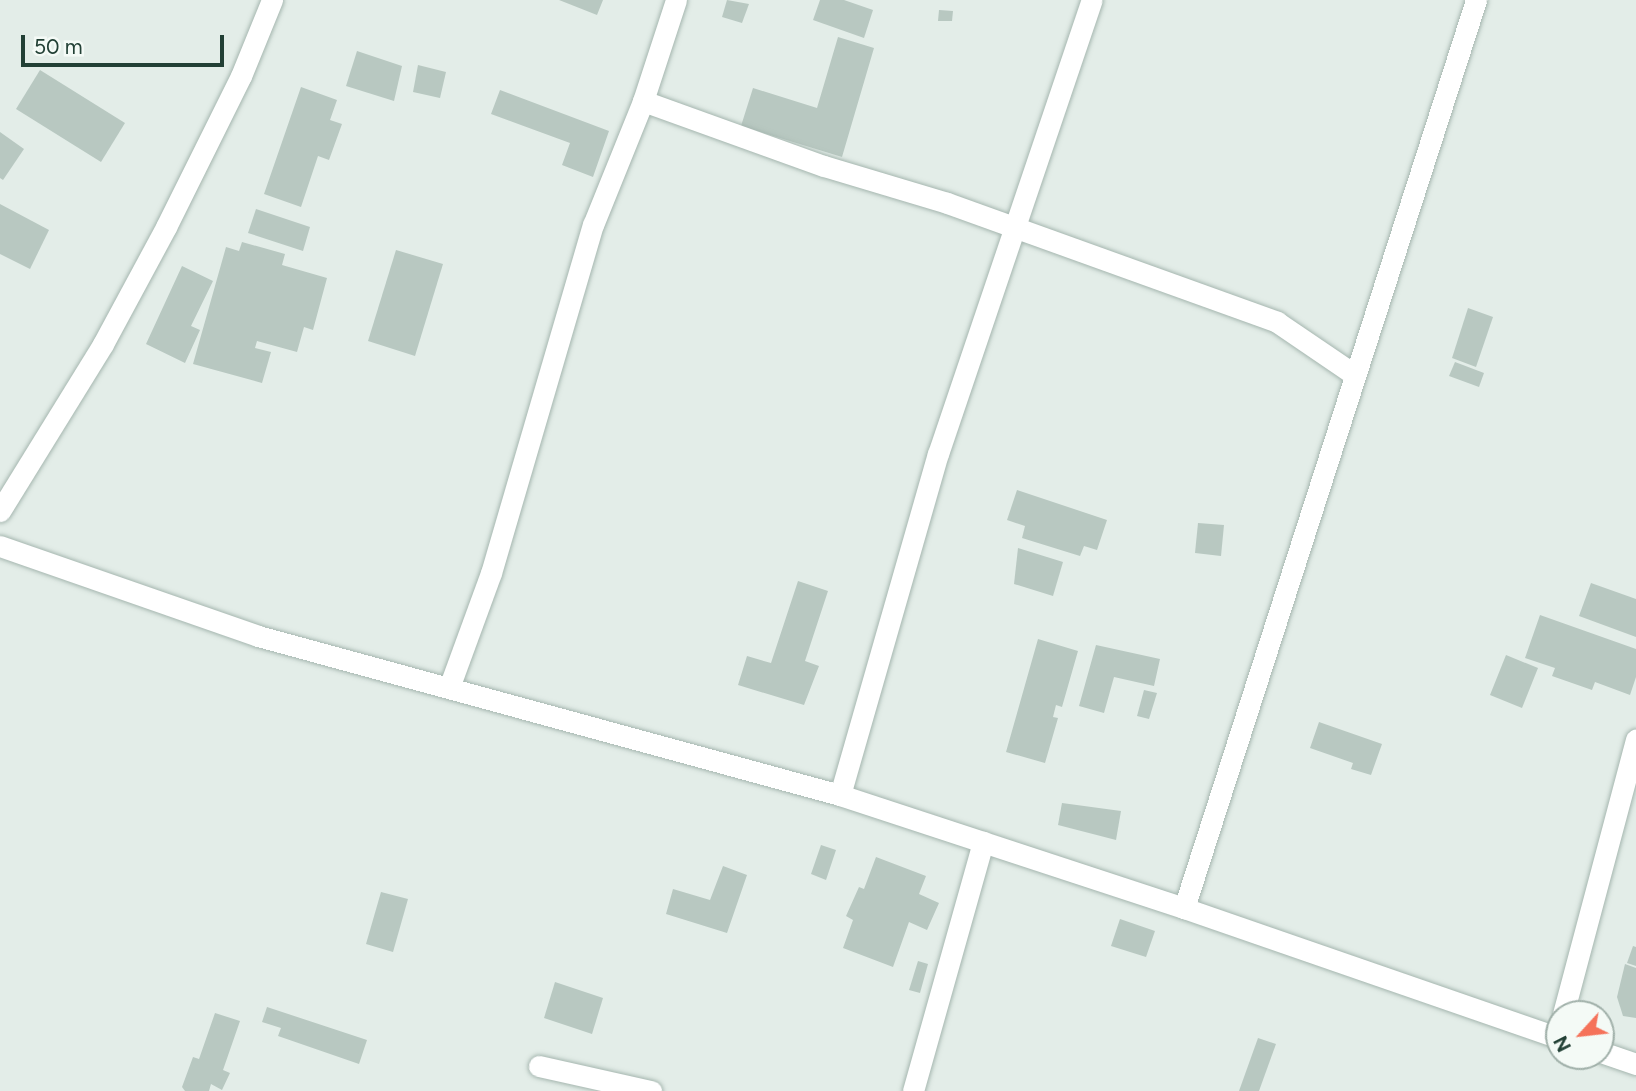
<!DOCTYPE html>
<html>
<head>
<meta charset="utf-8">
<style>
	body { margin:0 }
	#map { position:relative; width:1636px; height:1091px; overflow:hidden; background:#e3ede8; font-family:Figtree,sans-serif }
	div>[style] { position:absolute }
	.building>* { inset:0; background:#b8c8c1 }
	.roads { filter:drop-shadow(0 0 2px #a5b6af) drop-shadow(0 0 2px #a5b6af) }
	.street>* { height:21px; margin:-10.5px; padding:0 10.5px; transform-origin:10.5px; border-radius:10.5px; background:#fff }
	span { translate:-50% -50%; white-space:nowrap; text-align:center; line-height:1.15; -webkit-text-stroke:6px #f4faf6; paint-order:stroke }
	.north { position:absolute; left:1545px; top:1000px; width:70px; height:70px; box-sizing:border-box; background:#f4faf6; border:2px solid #a0b0a9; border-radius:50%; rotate:243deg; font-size:19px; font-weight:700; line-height:28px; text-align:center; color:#224035 }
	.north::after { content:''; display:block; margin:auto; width:24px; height:32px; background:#f5725a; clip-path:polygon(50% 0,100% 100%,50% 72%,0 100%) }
	.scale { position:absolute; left:21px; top:35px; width:203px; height:32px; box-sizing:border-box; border:4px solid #224035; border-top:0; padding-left:9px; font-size:21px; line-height:24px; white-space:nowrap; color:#224035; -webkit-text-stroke:5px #f4faf6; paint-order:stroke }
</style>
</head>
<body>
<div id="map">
	<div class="building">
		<div style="clip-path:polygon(559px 0,603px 0,597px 15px)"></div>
		<div style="clip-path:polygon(727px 0,749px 4px,742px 23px,722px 17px)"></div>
		<div style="clip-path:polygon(820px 0,844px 0,873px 10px,864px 38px,813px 20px)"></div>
		<div style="clip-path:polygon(939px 10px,953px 11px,952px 21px,938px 21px)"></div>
		<div style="clip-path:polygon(838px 37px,874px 48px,842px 157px,741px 126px,753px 88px,817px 108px)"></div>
		<div style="clip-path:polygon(357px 51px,402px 66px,394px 101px,346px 86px)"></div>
		<div style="clip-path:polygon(418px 65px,446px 72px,440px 98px,413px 92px)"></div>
		<div style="clip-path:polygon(40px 70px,125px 123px,101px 162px,16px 109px)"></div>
		<div style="clip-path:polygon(301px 87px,337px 100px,330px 120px,342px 124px,329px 160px,318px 156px,301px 207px,264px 194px)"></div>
		<div style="clip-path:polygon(500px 90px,609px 131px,593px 177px,562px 165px,570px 143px,491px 114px)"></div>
		<div style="clip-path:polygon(0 132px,24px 149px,3px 180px,0 178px)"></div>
		<div style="clip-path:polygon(0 204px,49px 230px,30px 269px,0 254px)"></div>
		<div style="clip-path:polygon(256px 209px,310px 227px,303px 251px,248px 233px)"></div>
		<div style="clip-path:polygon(242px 242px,285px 254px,282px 265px,327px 278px,313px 330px,304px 327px,297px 352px,257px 341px,255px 348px,271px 352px,262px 383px,193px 364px,226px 247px,239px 251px)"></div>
		<div style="clip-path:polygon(396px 250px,443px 264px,415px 356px,368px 341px)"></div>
		<div style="clip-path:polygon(182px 266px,213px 281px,191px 326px,200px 330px,185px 363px,146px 344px)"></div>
		<div style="clip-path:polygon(1468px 308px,1493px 317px,1476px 367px,1452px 358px)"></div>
		<div style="clip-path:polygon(1455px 362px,1484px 373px,1479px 387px,1449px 376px)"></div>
		<div style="clip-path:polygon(1017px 490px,1107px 520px,1097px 550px,1084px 546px,1080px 556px,1022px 538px,1025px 526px,1007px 520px)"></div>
		<div style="clip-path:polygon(1198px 523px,1224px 525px,1221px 556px,1195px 553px)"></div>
		<div style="clip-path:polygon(1018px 548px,1063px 562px,1053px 596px,1014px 584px)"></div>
		<div style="clip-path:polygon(798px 581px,828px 591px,805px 661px,819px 666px,804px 705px,738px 685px,747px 656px,771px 663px)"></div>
		<div style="clip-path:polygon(1591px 583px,1636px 599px,1636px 637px,1579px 616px)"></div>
		<div style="clip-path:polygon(1540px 615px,1636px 649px,1636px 677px,1630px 695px,1595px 682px,1592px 690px,1552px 676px,1555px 668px,1525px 658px)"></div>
		<div style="clip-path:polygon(1038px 639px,1078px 651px,1062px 707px,1056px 705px,1053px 717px,1058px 718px,1045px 763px,1006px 752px)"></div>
		<div style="clip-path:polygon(1096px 645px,1160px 659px,1154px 686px,1114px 677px,1104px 713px,1079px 706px)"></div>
		<div style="clip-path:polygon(1506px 655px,1538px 668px,1522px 708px,1490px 695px)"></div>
		<div style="clip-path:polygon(1144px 690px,1157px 693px,1149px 719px,1137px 716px)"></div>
		<div style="clip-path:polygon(1319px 722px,1382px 744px,1371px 775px,1351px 769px,1353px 763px,1310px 748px)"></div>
		<div style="clip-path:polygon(1062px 803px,1121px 811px,1116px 840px,1058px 825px)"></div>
		<div style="clip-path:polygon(821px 845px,836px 850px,826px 880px,811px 874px)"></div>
		<div style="clip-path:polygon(876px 857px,926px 876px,919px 894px,939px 903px,927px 930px,909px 922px,893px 967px,843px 948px,853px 920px,846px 916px,859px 887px,864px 889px)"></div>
		<div style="clip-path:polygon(723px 866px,747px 875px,727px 933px,666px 914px,673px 889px,710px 900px)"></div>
		<div style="clip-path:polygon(381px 892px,408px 899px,393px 952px,366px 944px)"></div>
		<div style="clip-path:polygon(1120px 919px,1155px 931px,1146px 957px,1111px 946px)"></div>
		<div style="clip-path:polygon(1633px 946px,1636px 947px,1636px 966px,1627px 963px)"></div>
		<div style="clip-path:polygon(918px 961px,928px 964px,920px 993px,909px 990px)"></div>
		<div style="clip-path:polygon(1625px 964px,1636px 968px,1636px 1018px,1623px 1016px,1617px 997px)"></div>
		<div style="clip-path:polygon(555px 982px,603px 998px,592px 1034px,544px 1018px)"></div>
		<div style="clip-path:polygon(267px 1007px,367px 1040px,359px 1064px,278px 1036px,281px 1028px,262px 1022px)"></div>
		<div style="clip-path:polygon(215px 1013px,240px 1021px,223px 1070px,230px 1073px,222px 1090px,211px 1084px,209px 1091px,185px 1091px,182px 1087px,193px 1057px,199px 1059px)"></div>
		<div style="clip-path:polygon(1258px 1038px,1276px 1044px,1259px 1091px,1239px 1091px)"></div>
	</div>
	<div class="roads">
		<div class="street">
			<div style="left:643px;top:101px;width:192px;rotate:19.8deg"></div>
			<div style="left:824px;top:166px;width:128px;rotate:16.7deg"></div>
			<div style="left:947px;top:203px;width:351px;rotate:19.8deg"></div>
			<div style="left:1277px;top:322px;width:94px;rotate:34.2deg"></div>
			<div style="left:0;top:511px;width:196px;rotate:-58.3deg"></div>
			<div style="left:103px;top:344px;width:133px;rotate:-61.7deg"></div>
			<div style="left:166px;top:227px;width:169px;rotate:-63.6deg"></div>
			<div style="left:241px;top:76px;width:82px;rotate:-67.8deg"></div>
			<div style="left:0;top:546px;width:273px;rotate:19.2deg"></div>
			<div style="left:258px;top:636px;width:603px;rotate:15.28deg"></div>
			<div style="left:840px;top:795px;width:362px;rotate:18.2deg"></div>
			<div style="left:1184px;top:908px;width:397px;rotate:19.1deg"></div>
			<div style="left:450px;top:685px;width:119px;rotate:-69.9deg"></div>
			<div style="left:491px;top:573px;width:363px;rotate:-73.7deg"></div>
			<div style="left:593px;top:225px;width:134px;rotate:-68deg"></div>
			<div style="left:643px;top:101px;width:106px;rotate:-71.9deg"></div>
			<div style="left:840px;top:795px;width:355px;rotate:-74deg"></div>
			<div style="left:938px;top:454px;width:479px;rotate:-71.3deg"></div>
			<div style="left:1184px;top:908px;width:954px;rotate:-72.17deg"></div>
			<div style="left:1563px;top:1014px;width:284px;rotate:-75.1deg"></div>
			<div style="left:1601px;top:1052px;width:37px;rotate:19deg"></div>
			<div style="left:539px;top:1066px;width:115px;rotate:12.6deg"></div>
			<div style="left:913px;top:1091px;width:259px;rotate:-74.3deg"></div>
		</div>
	</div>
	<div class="north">N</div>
	<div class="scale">50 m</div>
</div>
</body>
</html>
